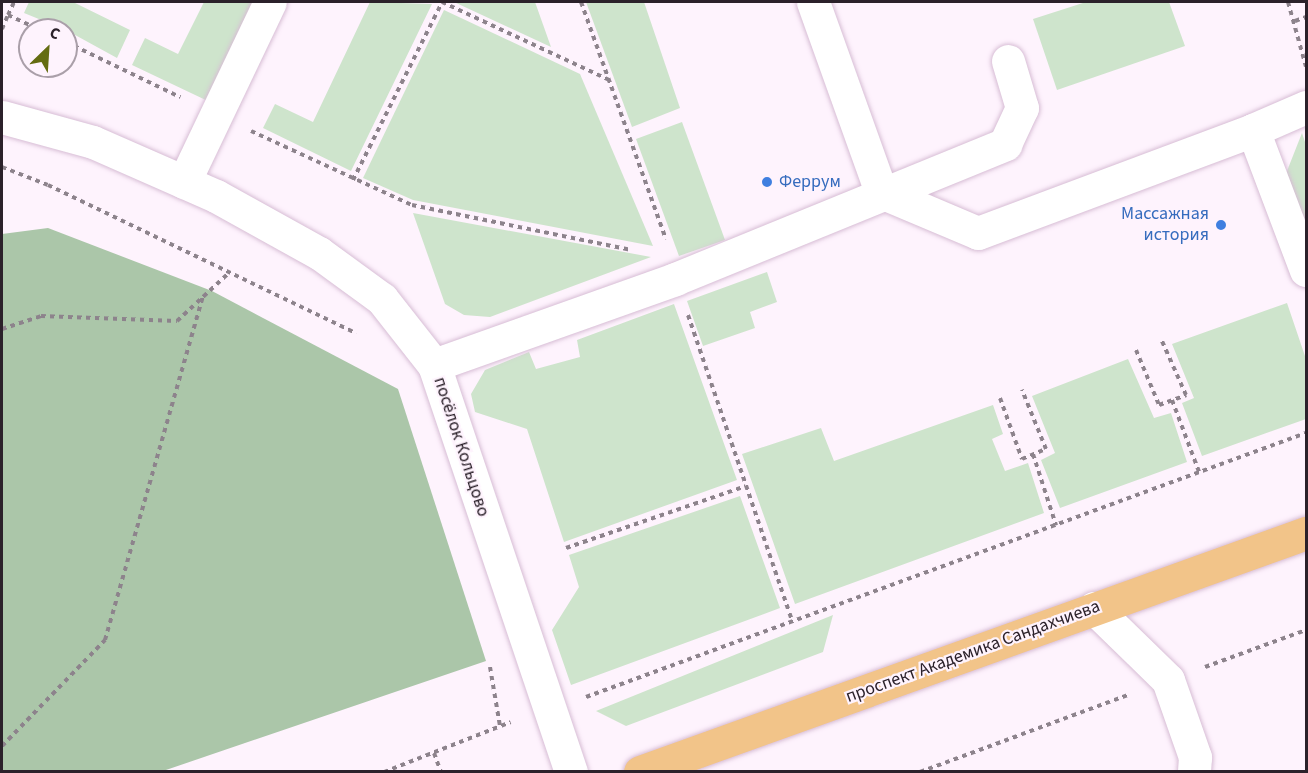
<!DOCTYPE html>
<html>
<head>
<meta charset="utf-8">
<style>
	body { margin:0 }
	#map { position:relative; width:1308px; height:773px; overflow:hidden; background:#fef3fd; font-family:"Source Sans 3",sans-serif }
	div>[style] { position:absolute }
	.green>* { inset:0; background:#cee4cc }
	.forest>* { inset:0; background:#abc6a9 }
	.path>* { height:4px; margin-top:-2px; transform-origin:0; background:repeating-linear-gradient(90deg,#8d838c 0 4.5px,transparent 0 9px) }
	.roads { filter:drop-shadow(0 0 2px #d7bdd5) drop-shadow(0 0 2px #d7bdd5) }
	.minor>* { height:33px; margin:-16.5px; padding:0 16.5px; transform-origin:16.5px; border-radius:16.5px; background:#fff }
	.major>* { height:33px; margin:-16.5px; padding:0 16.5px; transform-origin:16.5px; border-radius:16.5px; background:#f2c489 }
	.dots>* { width:16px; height:16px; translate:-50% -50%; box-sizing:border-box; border:3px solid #fef3fd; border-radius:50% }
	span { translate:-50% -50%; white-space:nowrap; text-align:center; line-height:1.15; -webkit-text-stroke:4.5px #fef3fd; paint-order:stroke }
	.shop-label { font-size:18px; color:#366cbe }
	.left { translate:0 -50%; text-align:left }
	.right { translate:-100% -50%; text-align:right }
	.street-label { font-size:18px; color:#2b212a }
	.frame { position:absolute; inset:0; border:3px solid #2b212a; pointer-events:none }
	.north { position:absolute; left:18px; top:18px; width:60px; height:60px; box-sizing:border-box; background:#fef3fd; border:2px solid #aa9fa9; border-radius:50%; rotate:25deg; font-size:16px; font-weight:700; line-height:24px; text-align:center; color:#2b212a }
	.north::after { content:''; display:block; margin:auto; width:21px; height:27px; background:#646c11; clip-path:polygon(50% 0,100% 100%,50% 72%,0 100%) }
</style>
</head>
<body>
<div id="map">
	<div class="green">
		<div style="clip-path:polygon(29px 2px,73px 2px,130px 30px,117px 58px,66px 30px,24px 13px)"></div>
		<div style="clip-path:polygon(204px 2px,262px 2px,212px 103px,132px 65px,145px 38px,178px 54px)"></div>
		<div style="clip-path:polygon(370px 2px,432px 4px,351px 171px,263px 128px,275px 104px,313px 122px)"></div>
		<div style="clip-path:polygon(454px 2px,535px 2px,551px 47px)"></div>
		<div style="clip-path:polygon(586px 2px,644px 2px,680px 108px,632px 127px)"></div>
		<div style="clip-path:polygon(1086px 2px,1169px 2px,1185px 46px,1057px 90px,1033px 19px)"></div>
		<div style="clip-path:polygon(444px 10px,580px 74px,653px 246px,413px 200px,363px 178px)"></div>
		<div style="clip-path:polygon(682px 122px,725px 240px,679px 256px,636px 139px)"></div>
		<div style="clip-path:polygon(1302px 133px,1306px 145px,1306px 231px,1285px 176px)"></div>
		<div style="clip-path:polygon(413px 213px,651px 257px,490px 317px,464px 315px,445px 304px)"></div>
		<div style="clip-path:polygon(767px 272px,777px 302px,750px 312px,755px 328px,703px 346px,687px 301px)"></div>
		<div style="clip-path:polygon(1287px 303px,1306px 359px,1306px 419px,1202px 456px,1182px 403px,1194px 398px,1172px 344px)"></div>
		<div style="clip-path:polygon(674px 304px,737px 480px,564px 542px,527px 429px,475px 412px,471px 394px,485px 370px,529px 352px,536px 369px,580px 357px,577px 340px)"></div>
		<div style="clip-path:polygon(1128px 359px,1154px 418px,1171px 413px,1187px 462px,1060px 508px,1041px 460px,1055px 453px,1032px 396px)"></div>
		<div style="clip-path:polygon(993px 405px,1003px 434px,992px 439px,1005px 471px,1028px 463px,1044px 513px,795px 604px,742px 454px,821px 428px,834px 461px)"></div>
		<div style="clip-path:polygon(740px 496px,780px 608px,571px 685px,552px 630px,579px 587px,569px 555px)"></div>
		<div style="clip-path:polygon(833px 615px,823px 652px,626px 726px,596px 711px)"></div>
	</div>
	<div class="forest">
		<div style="clip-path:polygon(48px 228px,212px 291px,398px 389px,486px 661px,163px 771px,2px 771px,2px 234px)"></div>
	</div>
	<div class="path">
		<div style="left:442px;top:2px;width:184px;rotate:25deg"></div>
		<div style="left:581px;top:2px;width:252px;rotate:70.3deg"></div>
		<div style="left:1288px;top:2px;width:67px;rotate:74.5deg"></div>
		<div style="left:8px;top:15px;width:14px;rotate:-65deg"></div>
		<div style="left:1295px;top:21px;width:12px;rotate:-20deg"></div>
		<div style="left:2px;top:29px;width:15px;rotate:-67deg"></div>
		<div style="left:8px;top:15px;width:35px;rotate:25deg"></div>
		<div style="left:66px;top:42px;width:127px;rotate:25.8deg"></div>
		<div style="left:251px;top:131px;width:177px;rotate:24.7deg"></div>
		<div style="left:412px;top:205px;width:224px;rotate:11.6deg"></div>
		<div style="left:2px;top:167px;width:49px;rotate:21.4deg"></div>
		<div style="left:48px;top:185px;width:342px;rotate:25.7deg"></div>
		<div style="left:353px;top:180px;width:199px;rotate:-63.4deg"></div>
		<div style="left:688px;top:315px;width:323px;rotate:71.2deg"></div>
		<div style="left:2px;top:329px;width:41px;rotate:-18.4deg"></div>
		<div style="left:41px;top:316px;width:136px;rotate:2.1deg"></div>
		<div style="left:177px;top:321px;width:72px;rotate:-42.8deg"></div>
		<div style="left:1136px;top:350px;width:60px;rotate:67.3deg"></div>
		<div style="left:1159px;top:405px;width:29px;rotate:-20deg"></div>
		<div style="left:1186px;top:395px;width:59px;rotate:-114deg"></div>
		<div style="left:1000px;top:398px;width:65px;rotate:70.2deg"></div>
		<div style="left:1022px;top:459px;width:26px;rotate:-23deg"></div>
		<div style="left:1046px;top:449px;width:64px;rotate:-112.1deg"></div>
		<div style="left:1172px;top:400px;width:77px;rotate:69.4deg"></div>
		<div style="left:1033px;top:454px;width:75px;rotate:72.1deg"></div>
		<div style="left:566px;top:548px;width:190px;rotate:-19deg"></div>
		<div style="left:490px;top:667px;width:60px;rotate:80.4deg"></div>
		<div style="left:1205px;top:667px;width:108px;rotate:-20.1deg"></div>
		<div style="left:586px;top:697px;width:767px;rotate:-20.14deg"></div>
		<div style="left:2px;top:746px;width:148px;rotate:-45.8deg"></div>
		<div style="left:105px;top:640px;width:357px;rotate:-74.1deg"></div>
		<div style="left:434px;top:753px;width:20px;rotate:70deg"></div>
		<div style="left:384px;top:772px;width:136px;rotate:-21.5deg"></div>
		<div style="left:920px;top:772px;width:222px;rotate:-20.3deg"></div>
	</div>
	<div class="roads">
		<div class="minor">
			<div style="left:813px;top:2px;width:202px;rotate:70.3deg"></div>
			<div style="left:881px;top:192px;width:105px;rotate:22.9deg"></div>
			<div style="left:978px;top:233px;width:294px;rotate:-20.5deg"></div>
			<div style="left:1253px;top:130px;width:150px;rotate:69.3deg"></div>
			<div style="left:2px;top:117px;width:94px;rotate:15.4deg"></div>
			<div style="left:93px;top:142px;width:134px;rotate:23.7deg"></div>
			<div style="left:216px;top:196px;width:118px;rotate:29deg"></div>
			<div style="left:319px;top:253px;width:78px;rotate:36.1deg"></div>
			<div style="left:382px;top:299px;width:84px;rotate:51.8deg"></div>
			<div style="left:434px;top:365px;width:429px;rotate:71.4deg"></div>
			<div style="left:1253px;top:130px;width:58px;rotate:-23.5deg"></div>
			<div style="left:184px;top:182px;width:199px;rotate:-64.5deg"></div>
			<div style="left:434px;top:365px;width:256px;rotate:-19.6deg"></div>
			<div style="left:675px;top:279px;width:357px;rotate:-22.2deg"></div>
			<div style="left:1005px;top:144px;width:40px;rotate:-65deg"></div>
			<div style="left:1022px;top:108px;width:49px;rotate:-106.6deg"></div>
			<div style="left:1094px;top:608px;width:103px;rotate:44.2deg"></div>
			<div style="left:1168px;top:680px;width:82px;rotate:70.7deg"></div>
			<div style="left:1195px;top:757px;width:15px;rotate:94deg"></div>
		</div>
		<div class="major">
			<div style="left:640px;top:772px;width:708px;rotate:-19.74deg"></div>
		</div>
	</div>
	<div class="dots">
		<div style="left:767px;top:182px;background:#3f7fe0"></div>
		<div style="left:1221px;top:225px;background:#3f7fe0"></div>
	</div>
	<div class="shop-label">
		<span class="left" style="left:779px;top:182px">Феррум</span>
		<span class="right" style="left:1209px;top:225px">Массажная<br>история</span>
	</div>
	<div class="street-label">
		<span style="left:461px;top:447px;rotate:72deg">посёлок Кольцово</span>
		<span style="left:973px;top:652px;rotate:-20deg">проспект Академика Сандахчиева</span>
	</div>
	<div class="frame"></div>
	<div class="north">С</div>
</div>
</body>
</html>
